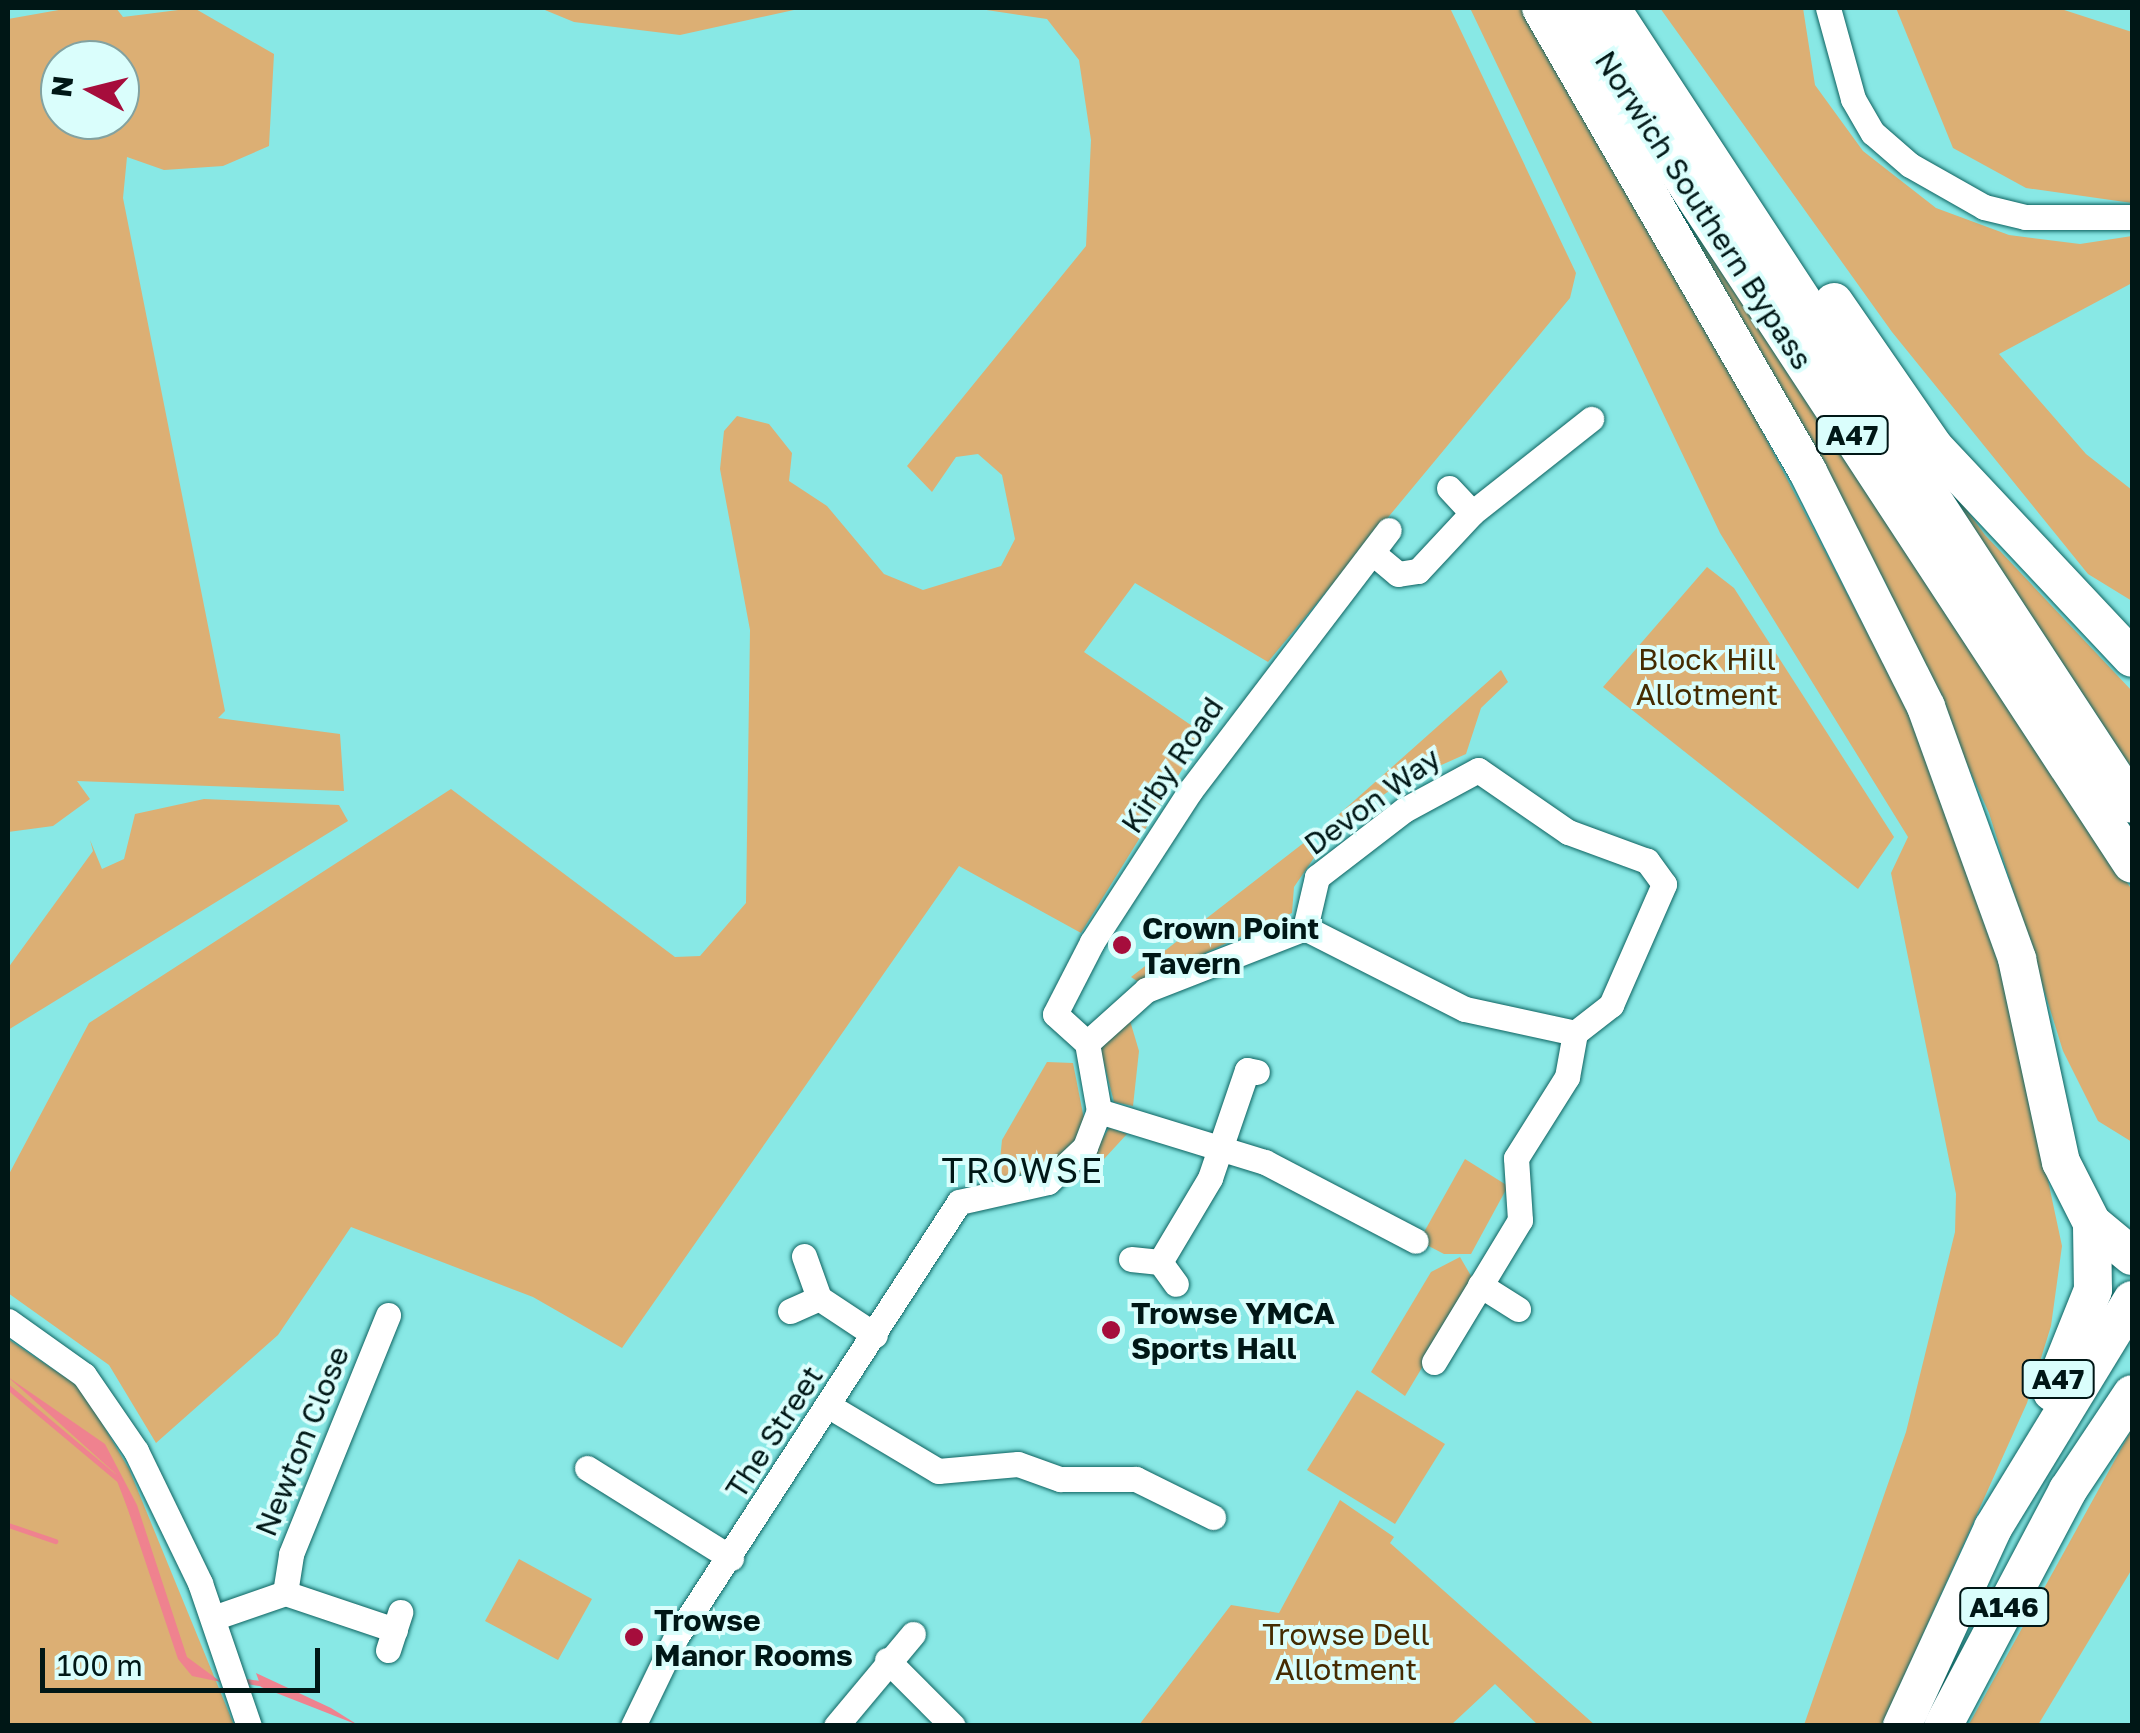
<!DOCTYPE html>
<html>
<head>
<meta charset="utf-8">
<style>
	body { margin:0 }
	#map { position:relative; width:2140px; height:1733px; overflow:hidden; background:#88e8e5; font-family:"Golos Text",sans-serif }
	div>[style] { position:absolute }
	.green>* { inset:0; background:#dcaf74 }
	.water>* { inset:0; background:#ef828f }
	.stream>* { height:5px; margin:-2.5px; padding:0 2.5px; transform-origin:2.5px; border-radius:2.5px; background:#ef828f }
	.roads { filter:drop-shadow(0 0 2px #0e6361) drop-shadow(0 0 2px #0e6361) }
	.minor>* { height:25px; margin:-12.5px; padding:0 12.5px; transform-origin:12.5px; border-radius:12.5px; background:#fff }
	.highway>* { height:38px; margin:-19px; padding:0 19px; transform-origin:19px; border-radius:19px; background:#fff }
	.dots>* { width:28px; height:28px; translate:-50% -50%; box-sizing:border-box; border:5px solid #dafefc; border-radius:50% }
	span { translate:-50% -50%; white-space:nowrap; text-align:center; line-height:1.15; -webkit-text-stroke:8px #dafefc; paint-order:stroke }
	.shield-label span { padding:2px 8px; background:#dafefc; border:2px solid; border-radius:8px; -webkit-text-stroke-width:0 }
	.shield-label { font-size:28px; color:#001716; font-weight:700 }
	.street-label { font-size:30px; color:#001716 }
	.park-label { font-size:30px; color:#452b01 }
	.poi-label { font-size:30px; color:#001716; font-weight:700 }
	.left { translate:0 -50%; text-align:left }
	.quarter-label { font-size:35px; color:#001716; letter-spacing:2.5px }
	.frame { position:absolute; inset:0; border:10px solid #001716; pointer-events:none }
	.north { position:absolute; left:40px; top:40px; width:100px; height:100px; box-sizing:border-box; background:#dafefc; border:2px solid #83a2a0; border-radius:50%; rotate:277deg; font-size:28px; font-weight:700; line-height:40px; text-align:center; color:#001716 }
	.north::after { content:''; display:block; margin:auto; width:35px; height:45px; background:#a60d3c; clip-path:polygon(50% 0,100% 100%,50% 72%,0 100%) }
	.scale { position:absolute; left:40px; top:1648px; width:280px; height:45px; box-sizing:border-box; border:5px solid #001716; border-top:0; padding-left:12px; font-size:30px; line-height:35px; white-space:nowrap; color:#001716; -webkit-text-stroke:8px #dafefc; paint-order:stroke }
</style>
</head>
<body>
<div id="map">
	<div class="green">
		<div style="clip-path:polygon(evenodd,70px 8px,116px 8px,123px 17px,194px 8px,274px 54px,269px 146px,223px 166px,164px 170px,127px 157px,123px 198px,225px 711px,218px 718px,340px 734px,344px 791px,77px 781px,90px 799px,53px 826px,8px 832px,8px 19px,70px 8px,60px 60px,120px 60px,120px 120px,60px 120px,60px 60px)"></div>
		<div style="clip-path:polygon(540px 8px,803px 8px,680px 35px,574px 22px)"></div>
		<div style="clip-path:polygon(973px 8px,1450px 8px,1576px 273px,1570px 298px,1268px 662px,1135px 583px,1084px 652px,1204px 734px,1081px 933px,959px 866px,622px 1348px,533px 1297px,351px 1227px,278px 1335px,156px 1443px,109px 1365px,8px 1293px,8px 1176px,89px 1023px,451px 789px,675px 957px,700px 956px,746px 903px,750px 630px,720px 469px,724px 431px,737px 416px,769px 424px,792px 453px,789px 481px,827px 506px,884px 574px,923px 590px,1001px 566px,1015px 539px,1002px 475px,978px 454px,956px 457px,932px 492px,907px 466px,1086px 246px,1091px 140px,1079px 60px,1047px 19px)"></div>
		<div style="clip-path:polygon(1470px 8px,1522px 8px,1647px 211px,1912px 718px,2003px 969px,2062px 1246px,2051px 1326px,2027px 1403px,1882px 1725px,1804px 1725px,1906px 1432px,1955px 1232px,1956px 1194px,1891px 873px,1908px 837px,1720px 533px)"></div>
		<div style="clip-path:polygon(1660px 8px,1803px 8px,1815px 85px,1863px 151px,1936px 208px,2009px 235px,2080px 244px,2132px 236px,2132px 283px,1999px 354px,2086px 454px,2132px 490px,2132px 601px,2088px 574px,1892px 332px)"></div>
		<div style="clip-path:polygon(1896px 8px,2058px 8px,2132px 32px,2132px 203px,2026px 188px,1953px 148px)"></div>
		<div style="clip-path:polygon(1633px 133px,2132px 890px,2132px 1142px,2098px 1121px,2063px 1051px,1989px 813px,1885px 582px)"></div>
		<div style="clip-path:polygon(1926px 455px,1985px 535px,2132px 691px,2132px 769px)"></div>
		<div style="clip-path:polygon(1707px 567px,1734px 588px,1894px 837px,1858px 889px,1603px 687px)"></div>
		<div style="clip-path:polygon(1501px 670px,1508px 682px,1481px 708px,1466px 754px,1399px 784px,1331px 832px,1337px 816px)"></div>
		<div style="clip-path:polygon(204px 799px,339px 805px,348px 821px,8px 1030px,8px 968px,93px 851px,90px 840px,102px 869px,124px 859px,135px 814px)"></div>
		<div style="clip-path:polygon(1310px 838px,1318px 852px,1294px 887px,1292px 913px,1140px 983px,1131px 977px)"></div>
		<div style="clip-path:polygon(1128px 1014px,1139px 1051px,1133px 1106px,1114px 1102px,1100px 1047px)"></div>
		<div style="clip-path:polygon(1047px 1062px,1073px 1063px,1085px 1124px,1061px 1164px,998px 1180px,1002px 1140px)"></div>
		<div style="clip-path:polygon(1109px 1128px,1127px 1134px,1093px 1171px,1087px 1165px)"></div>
		<div style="clip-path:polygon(1465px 1159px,1508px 1186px,1471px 1254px,1444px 1254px,1419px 1241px)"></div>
		<div style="clip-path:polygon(1460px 1257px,1474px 1281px,1405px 1396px,1371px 1372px,1431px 1272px)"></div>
		<div style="clip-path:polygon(8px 1339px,81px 1388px,129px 1469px,234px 1725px,8px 1725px)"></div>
		<div style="clip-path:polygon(1357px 1390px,1445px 1444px,1395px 1524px,1307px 1470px)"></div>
		<div style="clip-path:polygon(2132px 1429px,2132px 1569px,2038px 1725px,1968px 1726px)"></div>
		<div style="clip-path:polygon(1340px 1500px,1394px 1537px,1390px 1543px,1595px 1725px,1538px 1725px,1495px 1684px,1451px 1725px,1139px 1725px,1231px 1605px,1279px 1613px)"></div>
		<div style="clip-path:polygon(519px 1559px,592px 1599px,558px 1660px,485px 1621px)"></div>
	</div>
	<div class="water">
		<div style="clip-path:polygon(8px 1377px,105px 1444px,137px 1505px,187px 1657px,221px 1682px,192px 1676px,178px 1659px,116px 1474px)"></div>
		<div style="clip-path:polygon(256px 1673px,331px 1708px,358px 1725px,261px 1687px)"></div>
	</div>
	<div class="stream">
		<div style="left:8px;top:1387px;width:145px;rotate:40deg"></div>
		<div style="left:119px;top:1480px;width:97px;rotate:68.7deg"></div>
		<div style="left:8px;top:1525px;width:50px;rotate:18.8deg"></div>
		<div style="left:240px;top:1680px;width:24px;rotate:9deg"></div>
	</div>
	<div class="roads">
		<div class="minor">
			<div style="left:1828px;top:8px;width:94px;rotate:74.6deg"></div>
			<div style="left:1853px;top:99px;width:39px;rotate:60deg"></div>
			<div style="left:1873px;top:133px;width:49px;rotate:40.9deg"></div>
			<div style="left:1910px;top:165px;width:85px;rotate:29.6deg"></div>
			<div style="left:1984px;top:207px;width:42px;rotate:13.7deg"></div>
			<div style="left:2025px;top:217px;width:107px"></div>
			<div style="left:1449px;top:488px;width:34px;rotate:47deg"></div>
			<div style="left:1374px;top:554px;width:31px;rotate:40deg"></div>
			<div style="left:1398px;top:574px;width:20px;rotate:-9deg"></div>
			<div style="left:1418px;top:571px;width:79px;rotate:-47deg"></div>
			<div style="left:1472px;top:513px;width:152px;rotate:-38.3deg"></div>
			<div style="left:1087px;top:1043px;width:79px;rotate:-41.9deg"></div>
			<div style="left:1146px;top:990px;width:171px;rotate:-21.3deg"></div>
			<div style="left:1305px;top:928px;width:179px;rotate:26.9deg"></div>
			<div style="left:1465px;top:1009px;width:113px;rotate:12.3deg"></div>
			<div style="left:1575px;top:1033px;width:46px;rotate:-37.9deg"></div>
			<div style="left:1611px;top:1005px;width:132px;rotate:-66.3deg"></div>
			<div style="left:1664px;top:884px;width:29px;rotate:-126deg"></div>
			<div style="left:1647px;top:861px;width:84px;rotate:-159.8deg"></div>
			<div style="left:1568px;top:832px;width:109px;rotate:-145.4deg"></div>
			<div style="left:1478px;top:770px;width:84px;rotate:151.6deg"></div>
			<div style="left:1404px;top:810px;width:110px;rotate:142.4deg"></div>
			<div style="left:1317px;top:877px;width:52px;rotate:103.2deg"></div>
			<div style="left:1087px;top:1043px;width:43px;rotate:-137.8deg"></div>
			<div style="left:1055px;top:1014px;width:81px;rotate:-62.8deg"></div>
			<div style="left:1092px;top:942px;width:180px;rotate:-57deg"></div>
			<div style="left:1190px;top:791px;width:328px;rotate:-52.7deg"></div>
			<div style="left:1099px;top:1111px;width:174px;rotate:17.1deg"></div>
			<div style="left:1265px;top:1162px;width:170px;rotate:27.6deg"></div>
			<div style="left:804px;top:1256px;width:45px;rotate:70.3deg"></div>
			<div style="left:819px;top:1298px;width:67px;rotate:33.5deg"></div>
			<div style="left:1131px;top:1259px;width:29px;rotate:6deg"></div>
			<div style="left:1160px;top:1262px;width:98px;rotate:-59.2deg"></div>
			<div style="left:1210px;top:1178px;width:114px;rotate:-71.1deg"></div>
			<div style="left:1247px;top:1070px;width:10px;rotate:11deg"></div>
			<div style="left:1160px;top:1262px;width:27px;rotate:54deg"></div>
			<div style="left:1480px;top:1285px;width:45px;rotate:32.3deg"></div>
			<div style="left:790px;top:1311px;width:32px;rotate:-24deg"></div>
			<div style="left:8px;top:1321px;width:93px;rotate:35.4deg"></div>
			<div style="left:84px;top:1375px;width:92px;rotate:55.6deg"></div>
			<div style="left:136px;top:1451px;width:147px;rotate:64.1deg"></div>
			<div style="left:200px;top:1583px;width:151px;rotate:71.1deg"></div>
			<div style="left:1434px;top:1362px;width:166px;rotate:-58.8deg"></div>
			<div style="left:1520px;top:1220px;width:62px;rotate:-93.7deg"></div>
			<div style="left:1516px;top:1158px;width:96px;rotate:-57.8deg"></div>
			<div style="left:1567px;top:1077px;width:45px;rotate:-79.7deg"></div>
			<div style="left:829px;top:1406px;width:127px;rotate:30.8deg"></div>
			<div style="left:938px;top:1471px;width:80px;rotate:-5deg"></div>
			<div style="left:1018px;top:1464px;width:45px;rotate:19.7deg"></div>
			<div style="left:1060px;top:1479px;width:76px"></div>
			<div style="left:1136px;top:1479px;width:86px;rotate:26.3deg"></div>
			<div style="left:587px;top:1468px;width:170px;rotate:32deg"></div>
			<div style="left:285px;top:1593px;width:39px;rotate:-81deg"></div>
			<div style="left:291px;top:1554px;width:258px;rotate:-67.9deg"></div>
			<div style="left:213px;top:1618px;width:76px;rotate:-19.1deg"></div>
			<div style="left:285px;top:1593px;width:116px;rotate:18.6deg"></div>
			<div style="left:388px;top:1650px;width:40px;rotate:-72deg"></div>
			<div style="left:887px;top:1660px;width:93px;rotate:45deg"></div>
			<div style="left:633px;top:1726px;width:99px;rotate:-64.2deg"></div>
			<div style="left:676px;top:1637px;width:519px;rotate:-56.95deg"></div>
			<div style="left:959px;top:1202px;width:91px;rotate:-12.7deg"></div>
			<div style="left:1048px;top:1182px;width:51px;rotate:-43.4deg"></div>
			<div style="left:1085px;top:1147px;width:39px;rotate:-69deg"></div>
			<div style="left:1099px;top:1111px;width:69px;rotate:-100deg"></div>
			<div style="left:836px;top:1726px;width:120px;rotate:-50.1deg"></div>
		</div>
		<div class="highway">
			<div style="left:1541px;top:8px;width:535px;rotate:60.08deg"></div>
			<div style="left:1808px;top:472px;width:263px;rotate:63.3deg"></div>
			<div style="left:1926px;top:707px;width:268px;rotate:70.1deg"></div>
			<div style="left:2017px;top:959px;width:208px;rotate:77.8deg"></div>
			<div style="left:2061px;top:1162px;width:68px;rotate:63.1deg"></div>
			<div style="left:2092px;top:1223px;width:52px;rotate:39.5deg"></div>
			<div style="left:1571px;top:8px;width:1023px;rotate:56.76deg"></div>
			<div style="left:1611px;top:8px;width:951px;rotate:56.79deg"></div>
			<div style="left:1834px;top:302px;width:176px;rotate:55.4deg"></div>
			<div style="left:1934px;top:447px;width:289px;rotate:46.8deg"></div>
			<div style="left:2052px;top:1392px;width:110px;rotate:-68.1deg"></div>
			<div style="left:2093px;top:1290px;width:67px;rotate:-90.9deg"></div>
			<div style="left:1902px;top:1726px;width:218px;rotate:-65.3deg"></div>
			<div style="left:1993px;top:1528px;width:267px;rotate:-58.6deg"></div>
			<div style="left:1943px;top:1726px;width:267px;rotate:-62.1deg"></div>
			<div style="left:2068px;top:1490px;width:115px;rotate:-56.3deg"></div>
		</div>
	</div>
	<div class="dots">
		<div style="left:1122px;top:945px;background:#a60d3c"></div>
		<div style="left:1111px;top:1330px;background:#a60d3c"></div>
		<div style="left:634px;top:1637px;background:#a60d3c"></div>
	</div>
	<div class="shield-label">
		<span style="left:1852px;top:435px">A47</span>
		<span style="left:2058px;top:1379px">A47</span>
		<span style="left:2004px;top:1607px">A146</span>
	</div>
	<div class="street-label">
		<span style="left:1704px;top:210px;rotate:57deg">Norwich Southern Bypass</span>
		<span style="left:1172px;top:765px;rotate:-56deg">Kirby Road</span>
		<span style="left:1372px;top:801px;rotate:-36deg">Devon Way</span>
		<span style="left:774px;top:1432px;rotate:-57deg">The Street</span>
		<span style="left:302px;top:1441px;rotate:-68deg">Newton Close</span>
	</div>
	<div class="park-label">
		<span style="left:1707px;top:676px">Block Hill<br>Allotment</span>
		<span style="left:1346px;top:1651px">Trowse Dell<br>Allotment</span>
	</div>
	<div class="poi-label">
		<span class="left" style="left:1142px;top:945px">Crown Point<br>Tavern</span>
		<span class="left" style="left:1131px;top:1330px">Trowse YMCA<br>Sports Hall</span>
		<span class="left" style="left:654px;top:1637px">Trowse<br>Manor Rooms</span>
	</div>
	<div class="quarter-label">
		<span style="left:1023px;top:1170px">TROWSE</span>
	</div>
	<div class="frame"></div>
	<div class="north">N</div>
	<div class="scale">100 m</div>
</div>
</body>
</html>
